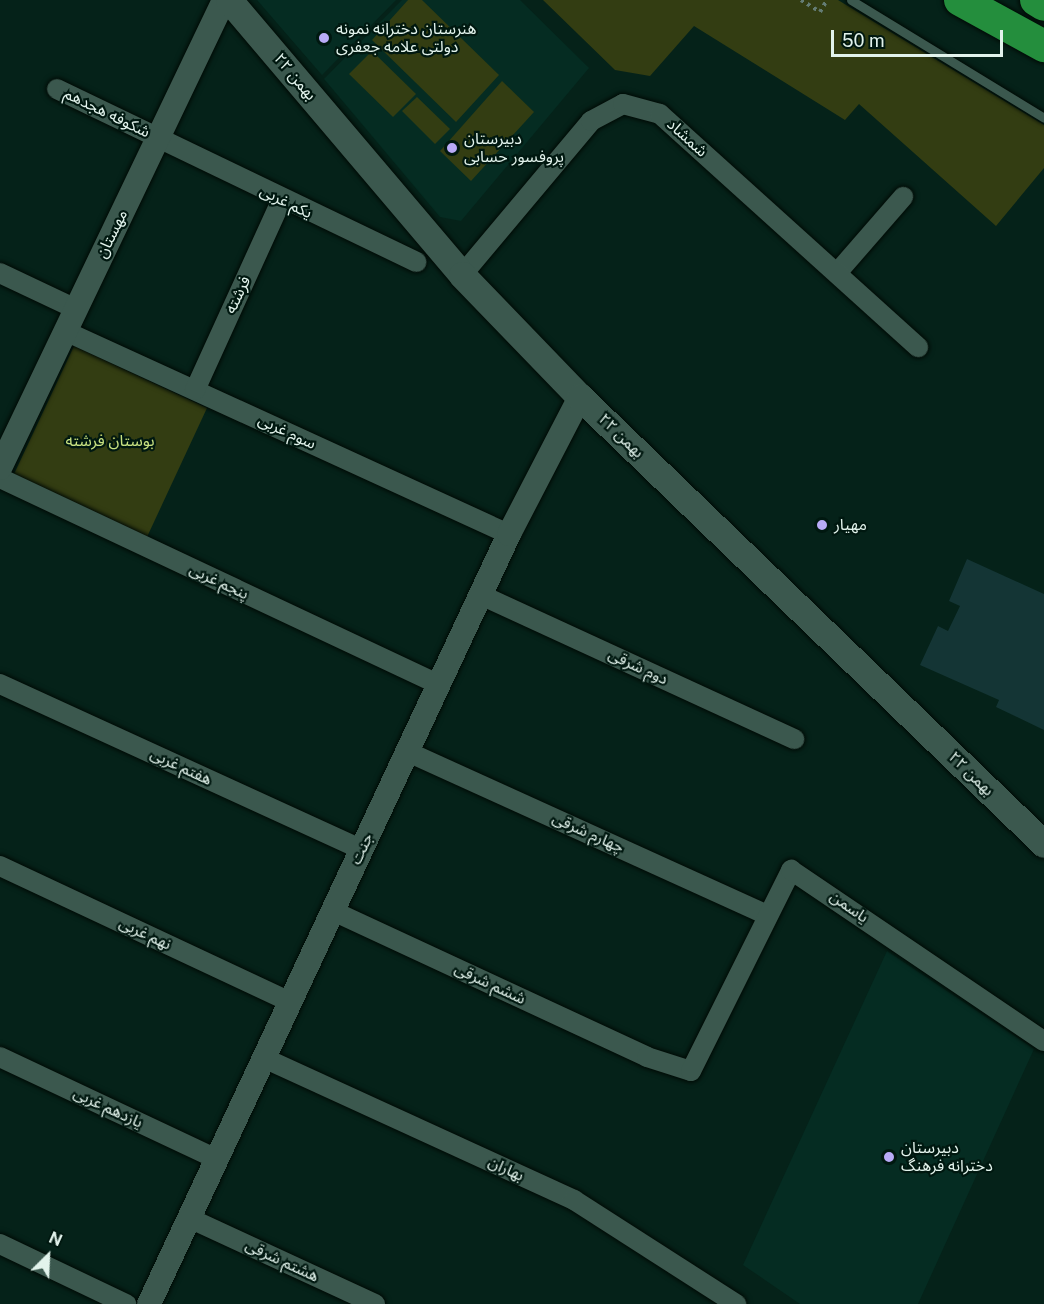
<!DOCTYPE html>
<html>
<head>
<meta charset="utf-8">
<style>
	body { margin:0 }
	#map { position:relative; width:1044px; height:1304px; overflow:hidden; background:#052219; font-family:"Public Sans","Noto Sans Arabic",sans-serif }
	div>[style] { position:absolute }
	.built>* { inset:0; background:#052c22 }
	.green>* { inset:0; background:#333d12 }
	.building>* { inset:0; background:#143535 }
	.path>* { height:4px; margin-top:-2px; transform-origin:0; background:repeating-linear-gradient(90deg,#647c74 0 3px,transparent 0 7.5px) }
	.roads { filter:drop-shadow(0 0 2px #000a05) drop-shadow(0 0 2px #000a05) }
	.service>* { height:9px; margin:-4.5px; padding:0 4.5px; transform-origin:4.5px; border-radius:4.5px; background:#3b584e }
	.minor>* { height:20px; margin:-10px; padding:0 10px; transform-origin:10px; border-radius:10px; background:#3b584e }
	.tertiary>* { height:24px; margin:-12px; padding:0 12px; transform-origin:12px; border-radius:12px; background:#3b584e }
	.secondary>* { height:27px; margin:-13.5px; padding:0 13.5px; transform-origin:13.5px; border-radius:13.5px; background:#3b584e }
	.trunk>* { height:32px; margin:-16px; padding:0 16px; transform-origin:16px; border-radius:16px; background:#248e3d }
	.dots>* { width:16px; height:16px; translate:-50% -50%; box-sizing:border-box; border:3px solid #001810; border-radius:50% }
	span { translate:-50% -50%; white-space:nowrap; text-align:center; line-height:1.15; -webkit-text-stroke:4.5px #001810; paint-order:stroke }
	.poi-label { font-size:16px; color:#e2f3ec }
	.left { translate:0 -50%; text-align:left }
	.street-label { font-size:16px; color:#e2f3ec }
	.park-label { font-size:16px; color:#c8e281 }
	.north { position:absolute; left:18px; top:1226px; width:60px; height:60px; -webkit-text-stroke:4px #001810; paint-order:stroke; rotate:24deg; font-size:16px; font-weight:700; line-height:24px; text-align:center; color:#e2f3ec }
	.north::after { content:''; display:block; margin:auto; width:21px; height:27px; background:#e2f3ec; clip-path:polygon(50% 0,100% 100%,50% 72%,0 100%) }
	.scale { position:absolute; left:831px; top:30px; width:172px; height:27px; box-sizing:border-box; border:3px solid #e2f3ec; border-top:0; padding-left:8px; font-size:18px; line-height:21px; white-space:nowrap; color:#e2f3ec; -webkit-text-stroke:4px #001810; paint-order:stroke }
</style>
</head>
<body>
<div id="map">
	<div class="built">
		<div style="clip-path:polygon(257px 0,396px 0,322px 75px)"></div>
		<div style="clip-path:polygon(402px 0,520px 0,589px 68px,461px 221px,440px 217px,324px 79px)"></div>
		<div style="clip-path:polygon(887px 951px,1034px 1049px,918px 1304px,800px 1304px,743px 1265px)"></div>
	</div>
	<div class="green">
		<div style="clip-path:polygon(408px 0,422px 0,499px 75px,456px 122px,372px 40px)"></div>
		<div style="clip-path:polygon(543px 0,838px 0,1044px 125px,1044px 168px,996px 226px,859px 104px,845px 120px,694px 26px,650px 76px,615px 70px)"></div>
		<div style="clip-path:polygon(372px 51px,416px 94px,393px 117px,349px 74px)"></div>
		<div style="clip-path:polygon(502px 81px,534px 112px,471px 181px,440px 151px)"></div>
		<div style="clip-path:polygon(417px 97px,450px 129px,435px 144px,402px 111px)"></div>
		<div style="clip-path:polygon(74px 346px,207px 408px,147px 537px,14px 474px)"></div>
	</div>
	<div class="building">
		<div style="clip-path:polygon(967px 559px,1044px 594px,1044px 730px,996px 707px,999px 700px,920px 665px,938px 626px,948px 631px,960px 606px,949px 601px)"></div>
	</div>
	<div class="path">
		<div style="left:801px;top:0;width:22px;rotate:32deg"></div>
		<div style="left:820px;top:12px;width:14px;rotate:-60deg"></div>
	</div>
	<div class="roads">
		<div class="service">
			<div style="left:851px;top:0;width:226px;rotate:31.4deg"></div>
		</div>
		<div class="minor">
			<div style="left:57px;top:89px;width:399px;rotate:25.7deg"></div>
			<div style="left:0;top:273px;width:84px;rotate:25.3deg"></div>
			<div style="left:837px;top:273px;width:101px;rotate:-49deg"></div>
			<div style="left:462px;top:275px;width:201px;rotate:-50deg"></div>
			<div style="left:591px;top:121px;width:36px;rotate:-28deg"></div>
			<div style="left:623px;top:104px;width:38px;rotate:15deg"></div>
			<div style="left:660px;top:114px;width:348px;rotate:42.1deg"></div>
			<div style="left:65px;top:331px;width:488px;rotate:24.6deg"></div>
			<div style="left:195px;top:390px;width:208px;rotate:-65.5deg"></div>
			<div style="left:0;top:478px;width:485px;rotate:25.2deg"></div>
			<div style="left:481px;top:595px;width:345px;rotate:24.7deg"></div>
			<div style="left:0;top:684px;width:398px;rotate:24.6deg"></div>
			<div style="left:408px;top:752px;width:395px;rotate:24.4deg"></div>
			<div style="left:0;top:866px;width:320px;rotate:25.1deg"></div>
			<div style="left:333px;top:911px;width:346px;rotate:24.9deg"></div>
			<div style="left:647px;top:1057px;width:46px;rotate:17.7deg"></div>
			<div style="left:691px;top:1071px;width:225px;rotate:-63.5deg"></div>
			<div style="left:791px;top:870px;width:305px;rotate:34.1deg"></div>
			<div style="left:0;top:1057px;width:240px;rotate:25.2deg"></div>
			<div style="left:264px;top:1058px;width:341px;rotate:24.6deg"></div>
			<div style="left:574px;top:1200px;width:193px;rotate:32.7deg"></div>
			<div style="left:189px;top:1218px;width:205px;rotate:24.8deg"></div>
			<div style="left:0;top:1244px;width:140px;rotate:25.5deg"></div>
		</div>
		<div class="tertiary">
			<div style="left:0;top:468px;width:519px;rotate:-64.42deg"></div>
			<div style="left:149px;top:1304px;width:850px;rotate:-64.94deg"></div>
			<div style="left:509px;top:534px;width:154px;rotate:-62.6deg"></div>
		</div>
		<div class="secondary">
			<div style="left:229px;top:0;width:360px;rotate:49.7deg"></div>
			<div style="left:462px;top:275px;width:170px;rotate:46deg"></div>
			<div style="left:580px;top:397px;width:644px;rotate:43.93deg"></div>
		</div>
		<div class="trunk">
			<div style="left:960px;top:0;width:96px;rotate:28.7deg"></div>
			<div style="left:1036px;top:0;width:9px;rotate:32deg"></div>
		</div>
	</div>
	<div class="dots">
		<div style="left:324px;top:38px;background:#b9abf7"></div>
		<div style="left:452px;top:148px;background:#b9abf7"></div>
		<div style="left:822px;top:525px;background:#b9abf7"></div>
		<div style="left:889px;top:1157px;background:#b9abf7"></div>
	</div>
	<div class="poi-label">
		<span class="left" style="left:336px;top:38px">هنرستان دخترانه نمونه<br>دولتی علامه جعفری</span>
		<span class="left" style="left:464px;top:148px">دبیرستان<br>پروفسور حسابی</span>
		<span class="left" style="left:834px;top:525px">مهیار</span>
		<span class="left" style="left:901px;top:1157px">دبیرستان<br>دخترانه فرهنگ</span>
	</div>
	<div class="street-label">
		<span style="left:295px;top:77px;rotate:50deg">۲۲ بهمن</span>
		<span style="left:107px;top:113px;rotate:26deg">شکوفه هجدهم</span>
		<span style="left:687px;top:138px;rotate:42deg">شمشاد</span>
		<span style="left:286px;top:202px;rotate:26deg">یکم غربی</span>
		<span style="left:112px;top:234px;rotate:-64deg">مهستان</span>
		<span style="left:238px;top:295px;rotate:-65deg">فرشته</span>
		<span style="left:287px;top:432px;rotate:25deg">سوم غربی</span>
		<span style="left:621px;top:436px;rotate:44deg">۲۲ بهمن</span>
		<span style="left:219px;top:582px;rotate:25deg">پنجم غربی</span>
		<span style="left:638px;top:667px;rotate:25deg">دوم شرقی</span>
		<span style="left:181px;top:767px;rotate:25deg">هفتم غربی</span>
		<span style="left:971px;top:774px;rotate:44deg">۲۲ بهمن</span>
		<span style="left:588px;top:833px;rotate:24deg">چهارم شرقی</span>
		<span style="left:362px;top:849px;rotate:-65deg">جنت</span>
		<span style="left:849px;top:907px;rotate:35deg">یاسمن</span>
		<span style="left:145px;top:934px;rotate:25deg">نهم غربی</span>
		<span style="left:490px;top:984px;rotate:25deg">ششم شرقی</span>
		<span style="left:108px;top:1108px;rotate:25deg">یازدهم غربی</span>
		<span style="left:506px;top:1169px;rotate:25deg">بهاران</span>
		<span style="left:282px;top:1261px;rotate:25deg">هشتم شرقی</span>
	</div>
	<div class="park-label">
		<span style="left:110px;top:441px">بوستان فرشته</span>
	</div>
	<div class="north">N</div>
	<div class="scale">50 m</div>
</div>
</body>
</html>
